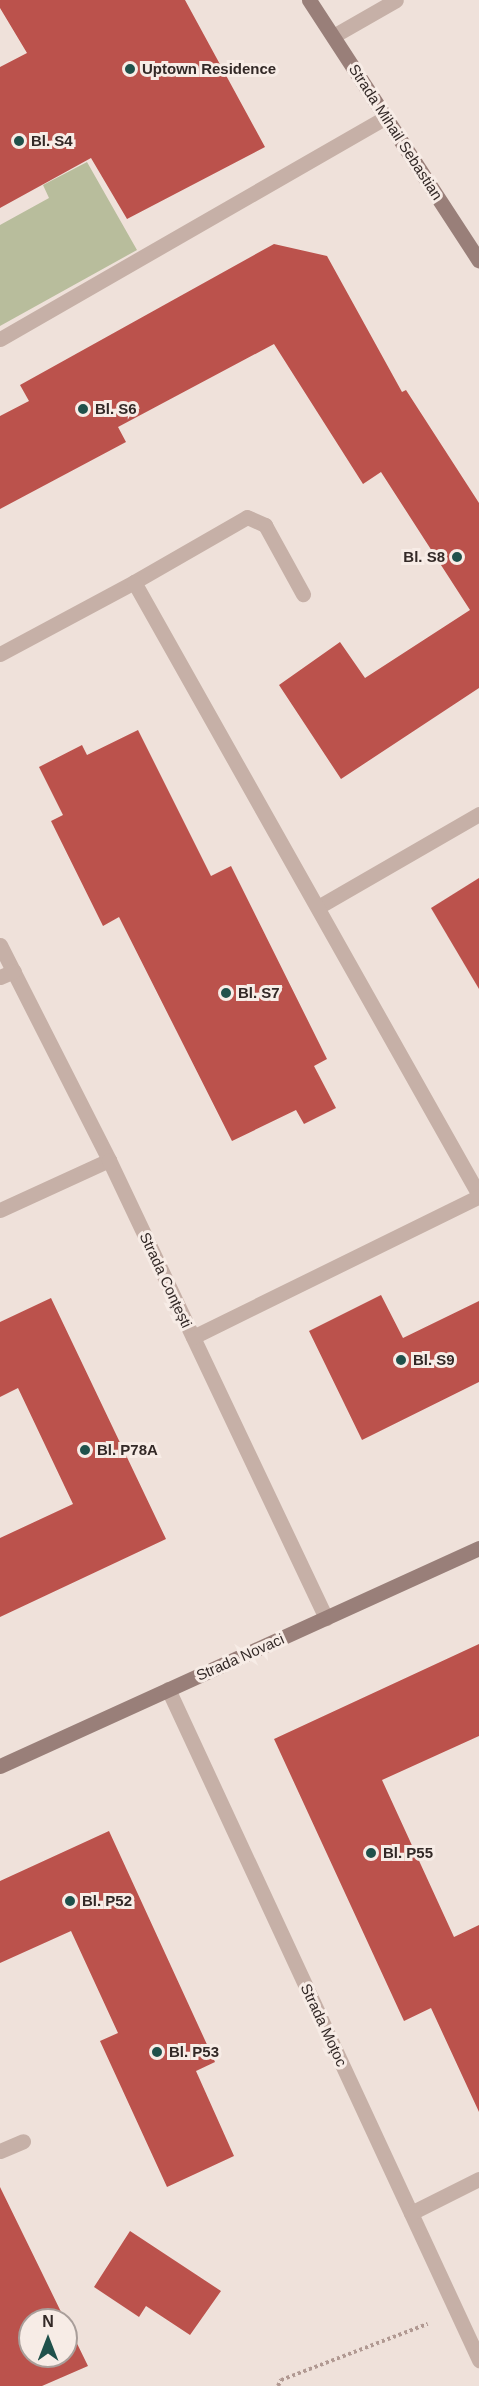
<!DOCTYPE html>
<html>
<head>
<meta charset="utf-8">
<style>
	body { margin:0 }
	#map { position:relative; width:479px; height:2386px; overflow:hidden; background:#efe1da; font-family:Arial,sans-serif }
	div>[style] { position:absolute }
	.green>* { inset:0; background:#b8bd9c }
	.building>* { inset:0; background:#bb524c }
	.path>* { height:4px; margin-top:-2px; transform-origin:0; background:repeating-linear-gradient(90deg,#b19992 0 3px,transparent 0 6px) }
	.lane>* { height:15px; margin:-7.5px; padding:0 7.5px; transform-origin:7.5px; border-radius:7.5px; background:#c6b0a7 }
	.street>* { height:15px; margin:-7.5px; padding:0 7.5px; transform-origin:7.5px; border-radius:7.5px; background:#c6b0a7 }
	.secondary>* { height:15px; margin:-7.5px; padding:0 7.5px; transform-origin:7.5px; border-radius:7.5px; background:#997f79 }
	.dots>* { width:16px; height:16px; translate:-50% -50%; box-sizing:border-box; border:3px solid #f7ece6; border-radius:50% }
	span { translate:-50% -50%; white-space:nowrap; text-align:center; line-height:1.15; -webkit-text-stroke:6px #f7ece6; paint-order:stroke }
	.poi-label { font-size:15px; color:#332927; font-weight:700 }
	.left { translate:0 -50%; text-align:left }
	.right { translate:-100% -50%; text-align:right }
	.street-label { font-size:15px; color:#332927 }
	.north { position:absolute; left:18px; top:2308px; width:60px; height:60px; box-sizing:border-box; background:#f7ece6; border:2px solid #a99e9a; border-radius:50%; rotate:0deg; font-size:16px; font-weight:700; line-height:24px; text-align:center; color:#332927 }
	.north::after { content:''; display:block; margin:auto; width:21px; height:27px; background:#20514b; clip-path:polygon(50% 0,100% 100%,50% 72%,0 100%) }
</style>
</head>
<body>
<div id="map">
	<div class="green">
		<div style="clip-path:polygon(87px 162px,137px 250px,0 326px,0 225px,49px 198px,43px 185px)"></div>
	</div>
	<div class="building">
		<div style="clip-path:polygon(0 0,185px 0,265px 147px,127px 219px,91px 158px,0 208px,0 67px,27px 53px,0 8px)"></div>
		<div style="clip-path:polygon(274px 244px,327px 256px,402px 392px,406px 390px,479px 503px,479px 688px,341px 779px,279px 685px,340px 642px,365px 678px,470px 610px,381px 472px,363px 484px,274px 344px,118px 427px,126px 442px,0 509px,0 416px,29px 401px,20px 385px)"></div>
		<div style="clip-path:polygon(138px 730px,211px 876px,231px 866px,327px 1059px,314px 1066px,336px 1108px,304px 1124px,296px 1110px,232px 1141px,119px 917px,103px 926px,51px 821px,63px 815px,39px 767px,82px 745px,87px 755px)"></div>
		<div style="clip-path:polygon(479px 878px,479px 989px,431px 908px)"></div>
		<div style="clip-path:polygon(381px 1295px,403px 1338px,479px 1301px,479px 1382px,362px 1440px,309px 1331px)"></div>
		<div style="clip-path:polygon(51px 1298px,166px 1539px,0 1617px,0 1538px,73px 1504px,18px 1388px,0 1397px,0 1322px)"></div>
		<div style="clip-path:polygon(479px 1644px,479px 1736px,382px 1780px,454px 1937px,479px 1925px,479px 2112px,431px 2008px,404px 2021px,274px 1739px)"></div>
		<div style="clip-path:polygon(109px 1831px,215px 2062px,196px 2071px,234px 2156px,167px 2187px,100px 2041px,118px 2033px,71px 1931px,0 1963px,0 1881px)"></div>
		<div style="clip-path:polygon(0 2187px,65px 2320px,30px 2320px,30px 2356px,66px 2356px,66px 2321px,88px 2366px,42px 2386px,0 2386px)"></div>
		<div style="clip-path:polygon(130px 2231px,221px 2291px,190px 2335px,146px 2306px,139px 2317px,94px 2287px)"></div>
	</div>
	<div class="path">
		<div style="left:278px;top:2386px;width:7px;rotate:-63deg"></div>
		<div style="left:281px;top:2380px;width:157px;rotate:-20.9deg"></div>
	</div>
	<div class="lane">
		<div style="left:134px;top:582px;width:130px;rotate:-29.9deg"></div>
		<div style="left:247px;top:517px;width:20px;rotate:24deg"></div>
		<div style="left:265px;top:525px;width:79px;rotate:61.2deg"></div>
		<div style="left:318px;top:907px;width:186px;rotate:-30deg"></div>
		<div style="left:0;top:1210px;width:120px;rotate:-24.6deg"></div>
		<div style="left:0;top:2151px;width:25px;rotate:-23deg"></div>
	</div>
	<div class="street">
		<div style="left:335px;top:35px;width:70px;rotate:-29.8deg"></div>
		<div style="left:0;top:339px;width:445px;rotate:-29.9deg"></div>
		<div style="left:0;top:654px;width:152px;rotate:-28.2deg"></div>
		<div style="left:134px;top:582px;width:703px;rotate:60.63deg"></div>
		<div style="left:0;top:945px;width:241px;rotate:63.1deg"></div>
		<div style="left:109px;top:1160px;width:507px;rotate:64.65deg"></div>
		<div style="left:0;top:977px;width:15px;rotate:-23deg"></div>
		<div style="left:193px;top:1337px;width:319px;rotate:-26.2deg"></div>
		<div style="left:168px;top:1689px;width:740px;rotate:65.13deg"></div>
		<div style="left:411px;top:2213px;width:76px;rotate:-26.6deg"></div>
	</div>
	<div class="secondary">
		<div style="left:309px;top:0;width:311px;rotate:56.9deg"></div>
		<div style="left:0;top:1766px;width:526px;rotate:-24.47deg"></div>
	</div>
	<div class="dots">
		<div style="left:130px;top:69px;background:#20514b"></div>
		<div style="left:19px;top:141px;background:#20514b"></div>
		<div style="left:83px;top:409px;background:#20514b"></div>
		<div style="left:457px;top:557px;background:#20514b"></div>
		<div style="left:226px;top:993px;background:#20514b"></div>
		<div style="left:401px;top:1360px;background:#20514b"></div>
		<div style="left:85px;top:1450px;background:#20514b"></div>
		<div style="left:371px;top:1853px;background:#20514b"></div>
		<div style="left:70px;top:1901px;background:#20514b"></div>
		<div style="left:157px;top:2052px;background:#20514b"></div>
	</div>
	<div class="poi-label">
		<span class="left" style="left:142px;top:69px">Uptown Residence</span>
		<span class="left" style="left:31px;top:141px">Bl. S4</span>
		<span class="left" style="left:95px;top:409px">Bl. S6</span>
		<span class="right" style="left:445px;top:557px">Bl. S8</span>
		<span class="left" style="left:238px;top:993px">Bl. S7</span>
		<span class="left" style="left:413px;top:1360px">Bl. S9</span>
		<span class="left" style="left:97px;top:1450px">Bl. P78A</span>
		<span class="left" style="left:383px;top:1853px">Bl. P55</span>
		<span class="left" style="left:82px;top:1901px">Bl. P52</span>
		<span class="left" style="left:169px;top:2052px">Bl. P53</span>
	</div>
	<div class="street-label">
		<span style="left:396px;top:132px;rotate:57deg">Strada Mihail Sebastian</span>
		<span style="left:166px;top:1280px;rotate:65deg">Strada Conțești</span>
		<span style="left:240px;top:1657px;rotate:-24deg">Strada Novaci</span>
		<span style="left:324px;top:2025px;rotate:65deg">Strada Moțoc</span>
	</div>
	<div class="north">N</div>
</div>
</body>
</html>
